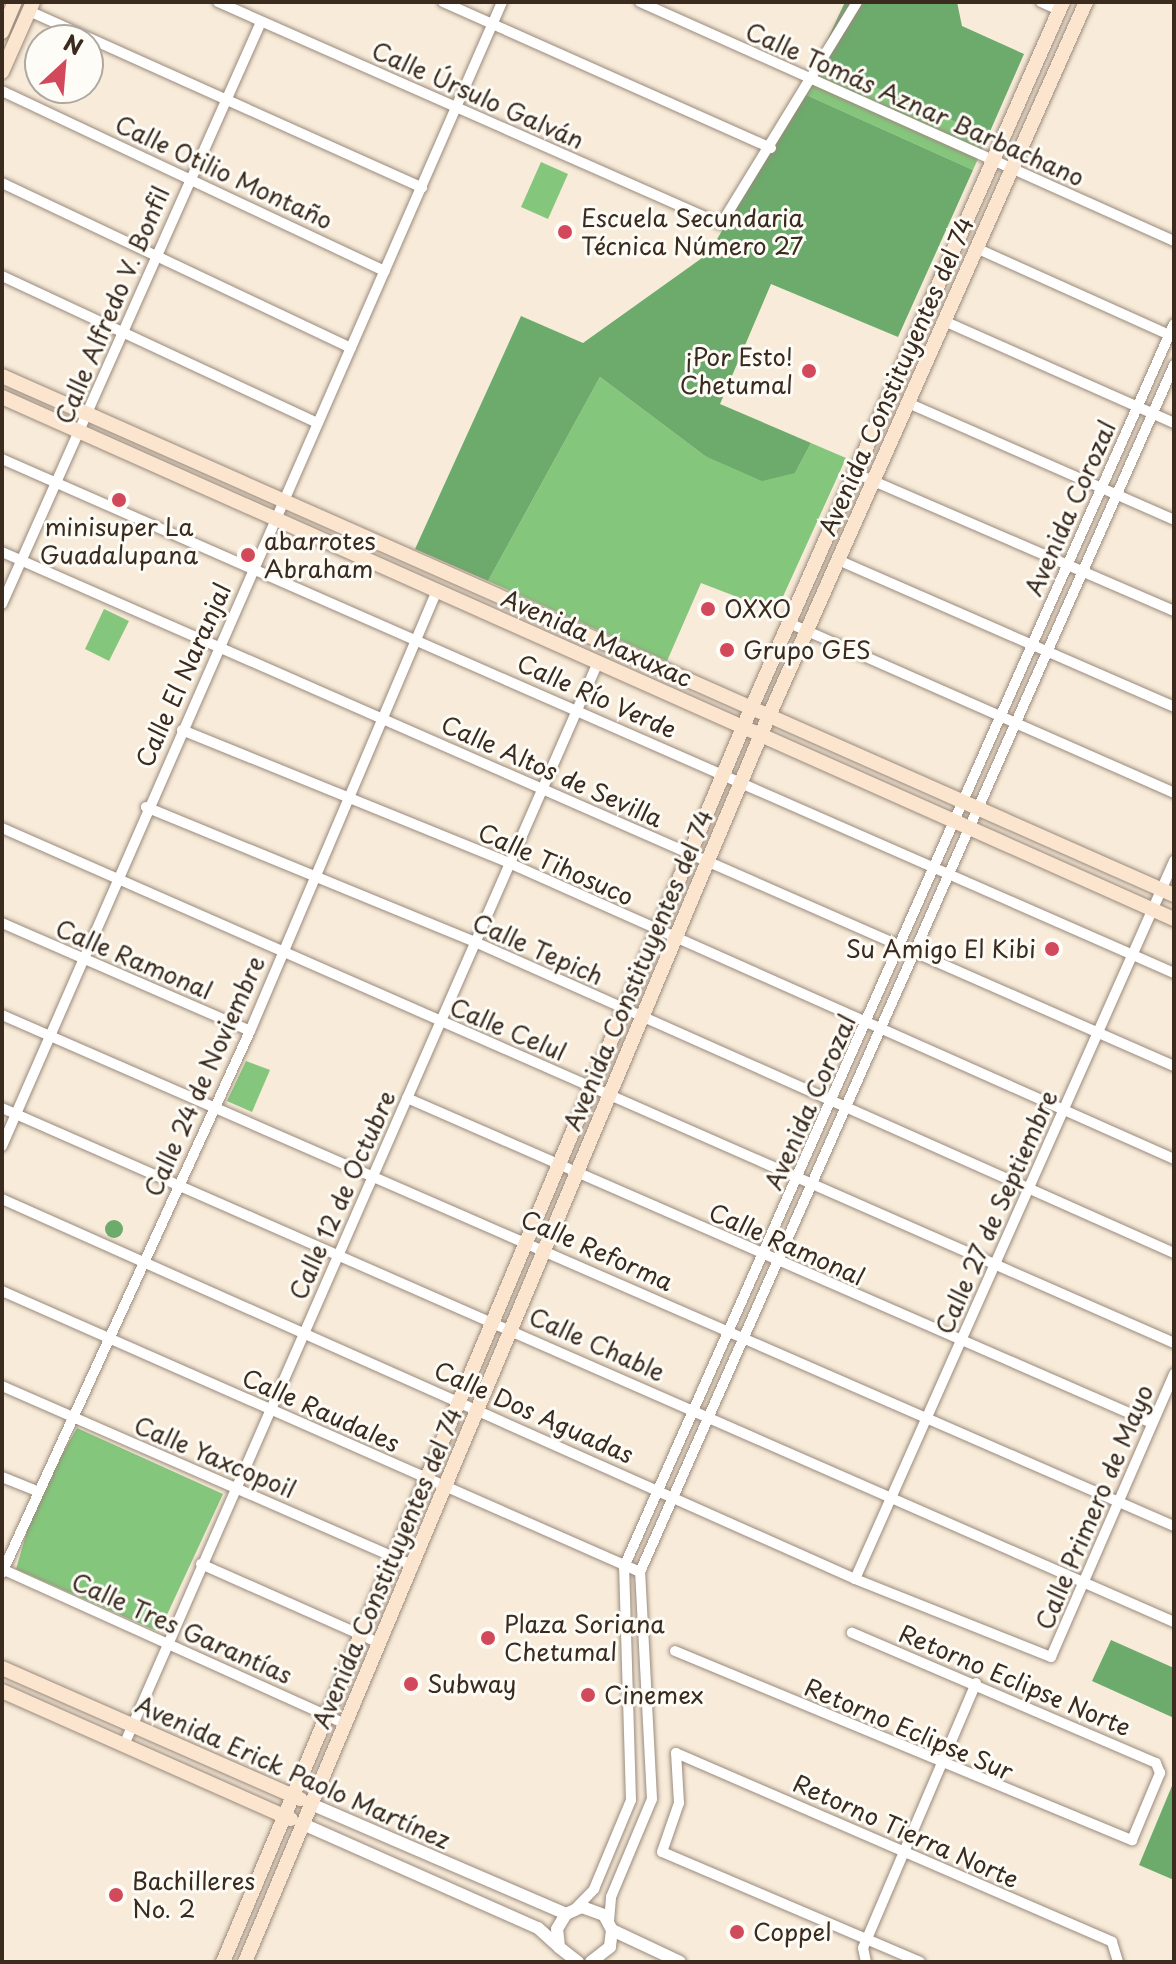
<!DOCTYPE html>
<html>
<head>
<meta charset="utf-8">
<style>
	body { margin:0 }
	#map { position:relative; width:1176px; height:1964px; overflow:hidden; background:#f8ebd9; font-family:"Playpen Sans",sans-serif }
	div>[style] { position:absolute }
	.green>* { inset:0; background:#85c67d }
	.forest>* { inset:0; background:#6cab6c }
	.round { border-radius:50% }
	.roads { filter:drop-shadow(0 0 2px #9a8a7c) drop-shadow(0 0 2px #9a8a7c) }
	.minor>* { height:10px; margin:-5px; padding:0 5px; transform-origin:5px; border-radius:5px; background:#fff }
	.tertiary>* { height:12px; margin:-6px; padding:0 6px; transform-origin:6px; border-radius:6px; background:#fff }
	.secondary>* { height:14px; margin:-7px; padding:0 7px; transform-origin:7px; border-radius:7px; background:#fce5cf }
	.dots>* { width:22px; height:22px; translate:-50% -50%; box-sizing:border-box; border:4px solid #fdfcf7; border-radius:50% }
	span { translate:-50% -50%; white-space:nowrap; text-align:center; line-height:1.15; -webkit-text-stroke:6px #fdfcf7; paint-order:stroke }
	.street-label { font-size:24px; color:#3b2a1e }
	.poi-label { font-size:24px; color:#3b2a1e }
	.left { translate:0 -50%; text-align:left }
	.right { translate:-100% -50%; text-align:right }
	.frame { position:absolute; inset:0; border:4px solid #3b2a1e; pointer-events:none }
	.north { position:absolute; left:24px; top:24px; width:80px; height:80px; box-sizing:border-box; background:#fdfcf7; border:2px solid #afa8a0; border-radius:50%; rotate:26deg; font-size:22px; font-weight:700; line-height:32px; text-align:center; color:#3b2a1e }
	.north::after { content:''; display:block; margin:auto; width:28px; height:36px; background:#d1495b; clip-path:polygon(50% 0,100% 100%,50% 72%,0 100%) }
</style>
</head>
<body>
<div id="map">
	<div class="green">
		<div style="clip-path:polygon(817px 62px,988px 136px,973px 170px,802px 93px)"></div>
		<div style="clip-path:polygon(541px 162px,568px 174px,548px 219px,521px 207px)"></div>
		<div style="clip-path:polygon(600px 377px,705px 456px,795px 473px,811px 443px,846px 458px,776px 612px,701px 583px,667px 661px,488px 581px)"></div>
		<div style="clip-path:polygon(104px 609px,129px 621px,109px 661px,85px 649px)"></div>
		<div style="clip-path:polygon(246px 1061px,270px 1070px,252px 1112px,227px 1101px)"></div>
		<div style="clip-path:polygon(77px 1428px,223px 1494px,159px 1632px,16px 1569px,36px 1500px)"></div>
	</div>
	<div class="forest">
		<div style="clip-path:polygon(845px 2px,957px 2px,962px 26px,1024px 54px,988px 136px,817px 62px)"></div>
		<div style="clip-path:polygon(802px 93px,973px 170px,898px 337px,771px 284px,720px 404px,811px 443px,795px 473px,762px 481px,705px 456px,600px 377px,488px 581px,415px 549px,521px 316px,583px 343px,709px 253px)"></div>
		<div class="round" style="left:105px;top:1220px;width:18px;height:18px"></div>
		<div style="clip-path:polygon(1111px 1640px,1174px 1668px,1174px 1718px,1092px 1681px)"></div>
		<div style="clip-path:polygon(1174px 1781px,1174px 1880px,1139px 1865px)"></div>
	</div>
	<div class="roads">
		<div class="minor">
			<div style="left:218px;top:2px;width:550px;rotate:23.81deg"></div>
			<div style="left:721px;top:224px;width:260px;rotate:-58.5deg"></div>
			<div style="left:443px;top:2px;width:359px;rotate:24deg"></div>
			<div style="left:640px;top:2px;width:585px;rotate:24.11deg"></div>
			<div style="left:1041px;top:2px;width:20px;rotate:24deg"></div>
			<div style="left:29px;top:11px;width:431px;rotate:24.2deg"></div>
			<div style="left:2px;top:91px;width:423px;rotate:25.2deg"></div>
			<div style="left:2px;top:183px;width:386px;rotate:25.3deg"></div>
			<div style="left:976px;top:248px;width:217px;rotate:24.2deg"></div>
			<div style="left:2px;top:276px;width:348px;rotate:25deg"></div>
			<div style="left:944px;top:321px;width:252px;rotate:23.9deg"></div>
			<div style="left:908px;top:403px;width:291px;rotate:23.7deg"></div>
			<div style="left:2px;top:459px;width:1280px;rotate:23.68deg"></div>
			<div style="left:855px;top:473px;width:348px;rotate:23.4deg"></div>
			<div style="left:2px;top:552px;width:1280px;rotate:23.68deg"></div>
			<div style="left:838px;top:560px;width:367px;rotate:23.6deg"></div>
			<div style="left:2px;top:604px;width:637px;rotate:-66.01deg"></div>
			<div style="left:789px;top:623px;width:421px;rotate:23.8deg"></div>
			<div style="left:182px;top:730px;width:353px;rotate:22.1deg"></div>
			<div style="left:509px;top:863px;width:728px;rotate:23.99deg"></div>
			<div style="left:146px;top:807px;width:356px;rotate:22.3deg"></div>
			<div style="left:475px;top:942px;width:765px;rotate:23.99deg"></div>
			<div style="left:2px;top:828px;width:1280px;rotate:23.72deg"></div>
			<div style="left:2px;top:923px;width:270px;rotate:23.5deg"></div>
			<div style="left:2px;top:1015px;width:1279px;rotate:23.56deg"></div>
			<div style="left:407px;top:1098px;width:813px;rotate:23.57deg"></div>
			<div style="left:2px;top:1108px;width:1280px;rotate:23.68deg"></div>
			<div style="left:2px;top:1146px;width:1248px;rotate:-66.39deg"></div>
			<div style="left:2px;top:1199px;width:934px;rotate:24.01deg"></div>
			<div style="left:855px;top:1579px;width:211px;rotate:21.7deg"></div>
			<div style="left:1051px;top:1657px;width:309px;rotate:-66.5deg"></div>
			<div style="left:2px;top:1291px;width:697px;rotate:23.77deg"></div>
			<div style="left:2px;top:1386px;width:447px;rotate:23.6deg"></div>
			<div style="left:2px;top:1477px;width:40px;rotate:22deg"></div>
			<div style="left:201px;top:1564px;width:195px;rotate:23.9deg"></div>
			<div style="left:2px;top:1569px;width:376px;rotate:24.3deg"></div>
			<div style="left:2px;top:1573px;width:596px;rotate:-65.41deg"></div>
			<div style="left:250px;top:1031px;width:477px;rotate:-67deg"></div>
			<div style="left:855px;top:1579px;width:786px;rotate:-66.04deg"></div>
			<div style="left:675px;top:1651px;width:495px;rotate:22.5deg"></div>
			<div style="left:1132px;top:1840px;width:73px;rotate:-67.3deg"></div>
			<div style="left:1160px;top:1773px;width:11px;rotate:-112deg"></div>
			<div style="left:1156px;top:1763px;width:331px;rotate:-156.8deg"></div>
			<div style="left:124px;top:1745px;width:1182px;rotate:-66.36deg"></div>
			<div style="left:575px;top:1909px;width:28px;rotate:-46deg"></div>
			<div style="left:594px;top:1889px;width:96px;rotate:-67.4deg"></div>
			<div style="left:631px;top:1800px;width:233px;rotate:-91.7deg"></div>
			<div style="left:624px;top:1567px;width:1359px;rotate:-66.13deg"></div>
			<div style="left:609px;top:1921px;width:24px;rotate:-85deg"></div>
			<div style="left:611px;top:1897px;width:106px;rotate:-67.3deg"></div>
			<div style="left:652px;top:1799px;width:227px;rotate:-93deg"></div>
			<div style="left:640px;top:1572px;width:1320px;rotate:-66.13deg"></div>
			<div style="left:866px;top:1962px;width:14px;rotate:-102deg"></div>
			<div style="left:863px;top:1948px;width:288px;rotate:-66.9deg"></div>
			<div style="left:920px;top:1962px;width:280px;rotate:-156.9deg"></div>
			<div style="left:662px;top:1852px;width:52px;rotate:-70.9deg"></div>
			<div style="left:679px;top:1803px;width:50px;rotate:-93.4deg"></div>
			<div style="left:676px;top:1753px;width:475px;rotate:23.4deg"></div>
			<div style="left:1112px;top:1942px;width:21px;rotate:73deg"></div>
		</div>
		<div class="tertiary">
			<div style="left:311px;top:1804px;width:278px;rotate:23.3deg"></div>
			<div style="left:303px;top:1824px;width:257px;rotate:23.9deg"></div>
			<div style="left:538px;top:1928px;width:28px;rotate:42deg"></div>
			<div style="left:612px;top:1930px;width:75px;rotate:25.2deg"></div>
			<div style="left:578px;top:1962px;width:24px;rotate:-142deg"></div>
			<div style="left:559px;top:1947px;width:18px;rotate:-96deg"></div>
			<div style="left:557px;top:1929px;width:17px;rotate:-59deg"></div>
			<div style="left:566px;top:1914px;width:17px;rotate:-24deg"></div>
			<div style="left:582px;top:1907px;width:23px;rotate:20deg"></div>
			<div style="left:604px;top:1915px;width:17px;rotate:62deg"></div>
			<div style="left:612px;top:1930px;width:17px;rotate:97deg"></div>
			<div style="left:610px;top:1947px;width:24px;rotate:142deg"></div>
		</div>
		<div class="secondary">
			<div style="left:2px;top:32px;width:33px;rotate:-67deg"></div>
			<div style="left:2px;top:72px;width:77px;rotate:-66.1deg"></div>
			<div style="left:2px;top:376px;width:1282px;rotate:23.89deg"></div>
			<div style="left:2px;top:397px;width:1283px;rotate:24.01deg"></div>
			<div style="left:2px;top:1668px;width:326px;rotate:23.7deg"></div>
			<div style="left:2px;top:1691px;width:316px;rotate:23.9deg"></div>
			<div style="left:223px;top:1962px;width:1357px;rotate:-67.16deg"></div>
			<div style="left:750px;top:711px;width:775px;rotate:-66.18deg"></div>
			<div style="left:245px;top:1962px;width:1349px;rotate:-67.2deg"></div>
			<div style="left:768px;top:718px;width:783px;rotate:-66.05deg"></div>
		</div>
	</div>
	<div class="dots">
		<div style="left:565px;top:232px;background:#d1495b"></div>
		<div style="left:809px;top:371px;background:#d1495b"></div>
		<div style="left:119px;top:500px;background:#d1495b"></div>
		<div style="left:248px;top:555px;background:#d1495b"></div>
		<div style="left:708px;top:609px;background:#d1495b"></div>
		<div style="left:727px;top:650px;background:#d1495b"></div>
		<div style="left:1052px;top:949px;background:#d1495b"></div>
		<div style="left:488px;top:1638px;background:#d1495b"></div>
		<div style="left:411px;top:1684px;background:#d1495b"></div>
		<div style="left:588px;top:1695px;background:#d1495b"></div>
		<div style="left:116px;top:1895px;background:#d1495b"></div>
		<div style="left:737px;top:1932px;background:#d1495b"></div>
	</div>
	<div class="street-label">
		<span style="left:478px;top:95px;rotate:24deg">Calle Úrsulo Galván</span>
		<span style="left:915px;top:104px;rotate:24deg">Calle Tomás Aznar Barbachano</span>
		<span style="left:224px;top:172px;rotate:25deg">Calle Otilio Montaño</span>
		<span style="left:112px;top:305px;rotate:-67deg">Calle Alfredo V. Bonfil</span>
		<span style="left:896px;top:376px;rotate:-66deg">Avenida Constituyentes del 74</span>
		<span style="left:1070px;top:508px;rotate:-66deg">Avenida Corozal</span>
		<span style="left:597px;top:638px;rotate:24deg">Avenida Maxuxac</span>
		<span style="left:183px;top:675px;rotate:-66deg">Calle El Naranjal</span>
		<span style="left:597px;top:696px;rotate:24deg">Calle Río Verde</span>
		<span style="left:552px;top:771px;rotate:24deg">Calle Altos de Sevilla</span>
		<span style="left:556px;top:864px;rotate:24deg">Calle Tihosuco</span>
		<span style="left:538px;top:949px;rotate:24deg">Calle Tepich</span>
		<span style="left:134px;top:959px;rotate:23deg">Calle Ramonal</span>
		<span style="left:638px;top:970px;rotate:-67deg">Avenida Constituyentes del 74</span>
		<span style="left:508px;top:1029px;rotate:23deg">Calle Celul</span>
		<span style="left:204px;top:1076px;rotate:-66deg">Calle 24 de Noviembre</span>
		<span style="left:810px;top:1102px;rotate:-66deg">Avenida Corozal</span>
		<span style="left:342px;top:1195px;rotate:-66deg">Calle 12 de Octubre</span>
		<span style="left:996px;top:1212px;rotate:-66deg">Calle 27 de Septiembre</span>
		<span style="left:787px;top:1244px;rotate:24deg">Calle Ramonal</span>
		<span style="left:597px;top:1250px;rotate:24deg">Calle Reforma</span>
		<span style="left:597px;top:1344px;rotate:24deg">Calle Chable</span>
		<span style="left:321px;top:1410px;rotate:24deg">Calle Raudales</span>
		<span style="left:534px;top:1412px;rotate:24deg">Calle Dos Aguadas</span>
		<span style="left:215px;top:1457px;rotate:23deg">Calle Yaxcopoil</span>
		<span style="left:1094px;top:1507px;rotate:-67deg">Calle Primero de Mayo</span>
		<span style="left:387px;top:1568px;rotate:-67deg">Avenida Constituyentes del 74</span>
		<span style="left:182px;top:1628px;rotate:24deg">Calle Tres Garantías</span>
		<span style="left:1015px;top:1680px;rotate:23deg">Retorno Eclipse Norte</span>
		<span style="left:909px;top:1729px;rotate:23deg">Retorno Eclipse Sur</span>
		<span style="left:293px;top:1772px;rotate:24deg">Avenida Erick Paolo Martínez</span>
		<span style="left:906px;top:1831px;rotate:24deg">Retorno Tierra Norte</span>
	</div>
	<div class="poi-label">
		<span class="left" style="left:581px;top:232px">Escuela Secundaria<br>Técnica Número 27</span>
		<span class="right" style="left:793px;top:371px">¡Por Esto!<br>Chetumal</span>
		<span style="left:119px;top:541px">minisuper La<br>Guadalupana</span>
		<span class="left" style="left:264px;top:555px">abarrotes<br>Abraham</span>
		<span class="left" style="left:724px;top:609px">OXXO</span>
		<span class="left" style="left:743px;top:650px">Grupo GES</span>
		<span class="right" style="left:1036px;top:949px">Su Amigo El Kibi</span>
		<span class="left" style="left:504px;top:1638px">Plaza Soriana<br>Chetumal</span>
		<span class="left" style="left:427px;top:1684px">Subway</span>
		<span class="left" style="left:604px;top:1695px">Cinemex</span>
		<span class="left" style="left:132px;top:1895px">Bachilleres<br>No. 2</span>
		<span class="left" style="left:753px;top:1932px">Coppel</span>
	</div>
	<div class="frame"></div>
	<div class="north">N</div>
</div>
</body>
</html>
